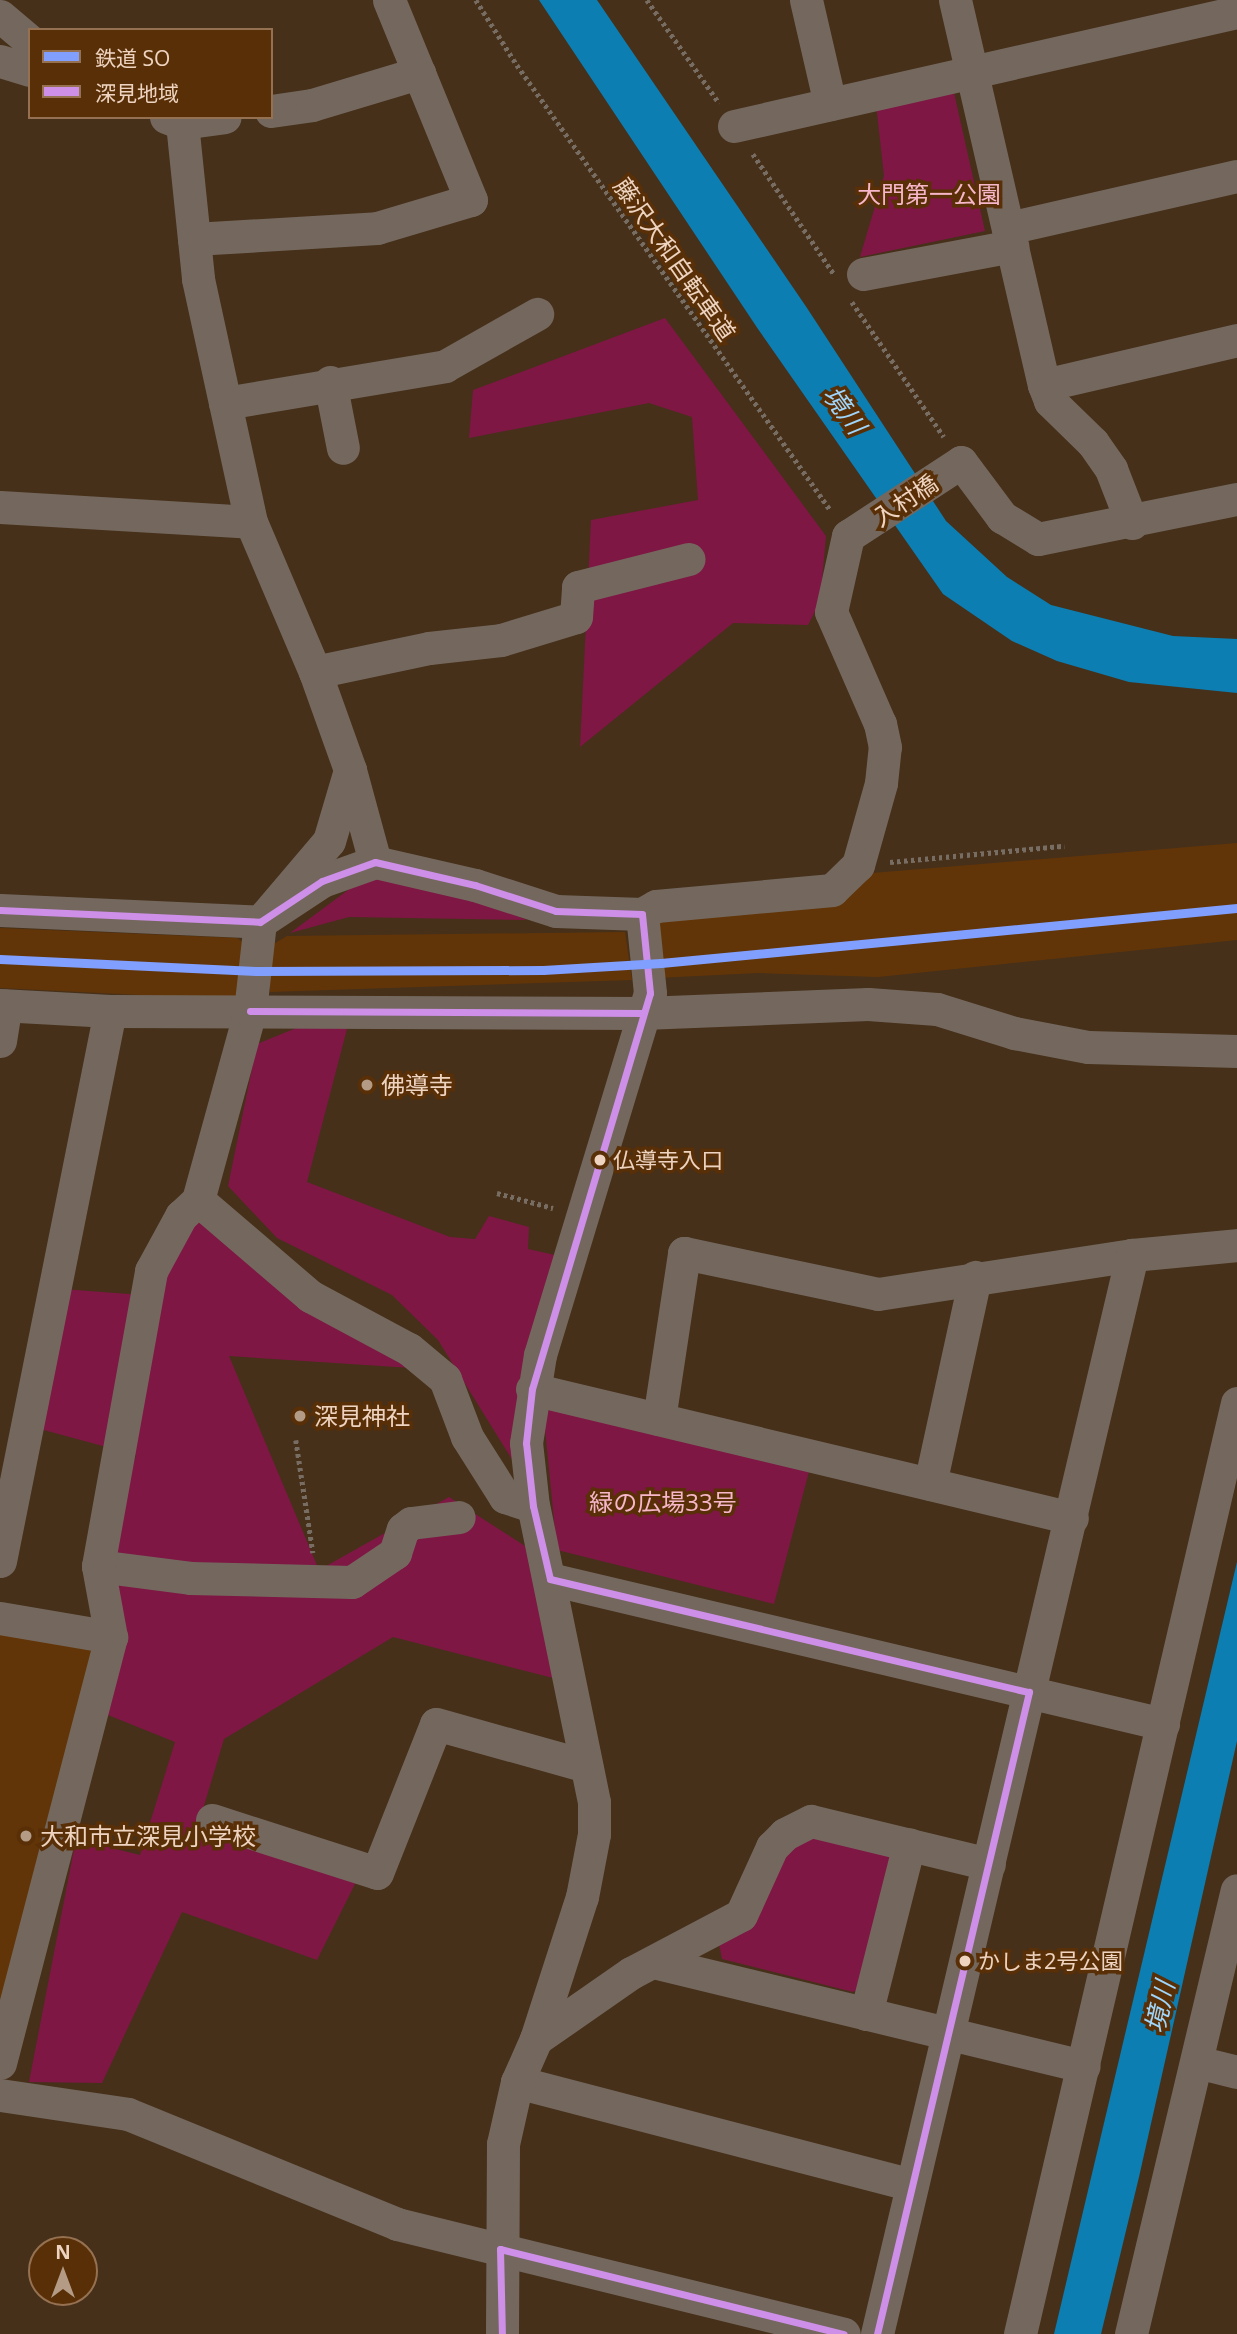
<!DOCTYPE html>
<html>
<head>
<meta charset="utf-8">
<style>
	body { margin:0 }
	#map { position:relative; width:1237px; height:2334px; overflow:hidden; background:#46301a; font-family:"Open Sans","Noto Sans JP",sans-serif }
	div>[style] { position:absolute }
	.built>* { inset:0; background:#623508 }
	.green>* { inset:0; background:#7e1744 }
	.water>* { inset:0; background:#0c7eb2 }
	.path>* { height:4.5px; margin-top:-2.25px; transform-origin:0; background:repeating-linear-gradient(90deg,#786d63 0 3.5px,transparent 0 7px) }
	.minor>* { height:33px; margin:-16.5px; padding:0 16.5px; transform-origin:16.5px; border-radius:16.5px; background:#74685e }
	.bus-1>* { height:7px; margin:-3.5px; padding:0 3.5px; transform-origin:3.5px; border-radius:3.5px; background:#ce8fe9 }
	.rail-1>* { height:9px; margin:-4.5px; padding:0 4.5px; transform-origin:4.5px; border-radius:4.5px; background:#809fff }
	.dots>* { width:19px; height:19px; translate:-50% -50%; box-sizing:border-box; border:4px solid #592f07; border-radius:50% }
	span { translate:-50% -50%; white-space:nowrap; text-align:center; line-height:1.15; -webkit-text-stroke:7px #592f07; paint-order:stroke }
	.bus-label { font-size:22px; color:#eed4c0 }
	.left { translate:0 -50%; text-align:left }
	.park-label { font-size:24px; color:#f7b7ca }
	.street-label { font-size:24px; color:#eed4c0 }
	.poi-label { font-size:24px; color:#eed4c0 }
	.water-label { font-size:26px; color:#9fd6fc; font-style:italic }
	.legend { position:absolute; left:28px; top:28px; width:245px; height:91px; box-sizing:border-box; background:#592f07; border:2px solid #957151; margin:0; padding:9px 12px; list-style:none; font-size:21px; color:#eed4c0 }
	.legend li { display:flex; align-items:center; gap:14px; height:35px }
	.legend b { width:35px; border:2px solid #957151 }
	.north { position:absolute; left:28px; top:2236px; width:70px; height:70px; box-sizing:border-box; background:#592f07; border:2px solid #957151; border-radius:50%; rotate:0deg; font-size:19px; font-weight:700; line-height:28px; text-align:center; color:#eed4c0 }
	.north::after { content:''; display:block; margin:auto; width:24px; height:32px; background:#b39b86; clip-path:polygon(50% 0,100% 100%,50% 72%,0 100%) }
</style>
</head>
<body>
<div id="map">
	<div class="built">
		<div style="clip-path:polygon(1237px 843px,1237px 940px,878px 977px,758px 973px,657px 978px,651px 925px,661px 919px,872px 873px)"></div>
		<div style="clip-path:polygon(0 928px,237px 938px,250px 947px,240px 1000px,0 988px)"></div>
		<div style="clip-path:polygon(625px 932px,632px 980px,270px 992px,270px 946px,287px 936px)"></div>
		<div style="clip-path:polygon(0 1626px,101px 1643px,0 2021px)"></div>
	</div>
	<div class="green">
		<div style="clip-path:polygon(953px 88px,985px 231px,860px 257px,884px 176px,876px 104px)"></div>
		<div style="clip-path:polygon(665px 318px,826px 536px,820px 602px,808px 625px,733px 623px,580px 747px,591px 520px,698px 500px,692px 417px,649px 403px,469px 438px,473px 390px)"></div>
		<div style="clip-path:polygon(367px 876px,480px 900px,527px 920px,349px 917px,290px 933px)"></div>
		<div style="clip-path:polygon(311px 1022px,347px 1029px,307px 1182px,450px 1237px,475px 1239px,489px 1216px,529px 1227px,528px 1249px,564px 1257px,521px 1474px,438px 1340px,392px 1295px,277px 1238px,228px 1186px,257px 1044px)"></div>
		<div style="clip-path:polygon(200px 1216px,427px 1369px,229px 1356px,319px 1570px,449px 1497px,525px 1546px,557px 1679px,393px 1637px,224px 1739px,197px 1829px,357px 1880px,317px 1960px,182px 1912px,102px 2083px,29px 2082px,76px 1839px,140px 1855px,175px 1742px,98px 1711px,104px 1566px,136px 1455px,40px 1429px,63px 1289px,155px 1296px,177px 1247px)"></div>
		<div style="clip-path:polygon(542px 1399px,811px 1464px,774px 1604px,557px 1550px)"></div>
		<div style="clip-path:polygon(806px 1832px,887px 1851px,894px 1860px,862px 1987px,853px 1992px,722px 1959px,719px 1944px,786px 1844px)"></div>
	</div>
	<div class="water">
		<div style="clip-path:polygon(539px 0,597px 0,807px 308px,946px 521px,1007px 577px,1051px 605px,1173px 636px,1237px 639px,1237px 693px,1129px 682px,1057px 661px,1012px 641px,943px 594px,758px 329px)"></div>
		<div style="clip-path:polygon(1237px 1562px,1237px 1741px,1139px 2177px,1101px 2334px,1054px 2334px)"></div>
	</div>
	<div class="path">
		<div style="left:476px;top:0;width:77px;rotate:57.8deg"></div>
		<div style="left:517px;top:65px;width:545px;rotate:54.85deg"></div>
		<div style="left:647px;top:0;width:126px;rotate:55deg"></div>
		<div style="left:753px;top:154px;width:145px;rotate:56deg"></div>
		<div style="left:852px;top:302px;width:163px;rotate:55.7deg"></div>
		<div style="left:890px;top:862px;width:175px;rotate:-5.3deg"></div>
		<div style="left:497px;top:1193px;width:58px;rotate:15deg"></div>
		<div style="left:296px;top:1440px;width:114px;rotate:81.4deg"></div>
	</div>
	<div class="minor">
		<div style="left:806px;top:0;width:107px;rotate:77deg"></div>
		<div style="left:955px;top:0;width:395px;rotate:77deg"></div>
		<div style="left:1044px;top:385px;width:17px;rotate:69deg"></div>
		<div style="left:1050px;top:401px;width:60px;rotate:44.3deg"></div>
		<div style="left:1093px;top:443px;width:32px;rotate:55deg"></div>
		<div style="left:1111px;top:469px;width:58px;rotate:68.7deg"></div>
		<div style="left:0;top:16px;width:39px;rotate:40deg"></div>
		<div style="left:0;top:61px;width:31px;rotate:17deg"></div>
		<div style="left:271px;top:111px;width:41px;rotate:-8.3deg"></div>
		<div style="left:312px;top:105px;width:112px;rotate:-16.7deg"></div>
		<div style="left:166px;top:117px;width:17px;rotate:21deg"></div>
		<div style="left:182px;top:123px;width:157px;rotate:84.1deg"></div>
		<div style="left:198px;top:279px;width:249px;rotate:77.7deg"></div>
		<div style="left:251px;top:522px;width:163px;rotate:66.9deg"></div>
		<div style="left:315px;top:672px;width:104px;rotate:70.3deg"></div>
		<div style="left:350px;top:770px;width:95px;rotate:74.8deg"></div>
		<div style="left:182px;top:123px;width:43px;rotate:-7.9deg"></div>
		<div style="left:734px;top:126px;width:516px;rotate:-12.77deg"></div>
		<div style="left:1008px;top:228px;width:235px;rotate:-12.8deg"></div>
		<div style="left:194px;top:239px;width:183px;rotate:-3.4deg"></div>
		<div style="left:377px;top:228px;width:98px;rotate:-16.6deg"></div>
		<div style="left:471px;top:200px;width:216px;rotate:-112.3deg"></div>
		<div style="left:863px;top:274px;width:152px;rotate:-10.6deg"></div>
		<div style="left:330px;top:382px;width:67px;rotate:78.9deg"></div>
		<div style="left:1044px;top:385px;width:198px;rotate:-13.1deg"></div>
		<div style="left:225px;top:403px;width:223px;rotate:-9.5deg"></div>
		<div style="left:445px;top:366px;width:106px;rotate:-29.5deg"></div>
		<div style="left:0;top:507px;width:251px;rotate:3.4deg"></div>
		<div style="left:315px;top:672px;width:116px;rotate:-11.9deg"></div>
		<div style="left:429px;top:648px;width:72px;rotate:-6.3deg"></div>
		<div style="left:501px;top:640px;width:78px;rotate:-17deg"></div>
		<div style="left:576px;top:617px;width:30px;rotate:-86deg"></div>
		<div style="left:578px;top:587px;width:114px;rotate:-14.2deg"></div>
		<div style="left:0;top:910px;width:260px;rotate:2.6deg"></div>
		<div style="left:260px;top:922px;width:74px;rotate:-33.5deg"></div>
		<div style="left:322px;top:881px;width:56px;rotate:-19.7deg"></div>
		<div style="left:375px;top:862px;width:103px;rotate:13deg"></div>
		<div style="left:475px;top:885px;width:85px;rotate:17.8deg"></div>
		<div style="left:556px;top:911px;width:86px;rotate:2deg"></div>
		<div style="left:642px;top:914px;width:16px;rotate:-30deg"></div>
		<div style="left:656px;top:906px;width:177px;rotate:-5.2deg"></div>
		<div style="left:832px;top:890px;width:36px;rotate:-44deg"></div>
		<div style="left:858px;top:865px;width:85px;rotate:-74.3deg"></div>
		<div style="left:881px;top:783px;width:36px;rotate:-84deg"></div>
		<div style="left:885px;top:747px;width:24px;rotate:-102deg"></div>
		<div style="left:880px;top:724px;width:122px;rotate:-113.6deg"></div>
		<div style="left:831px;top:612px;width:78px;rotate:-77.4deg"></div>
		<div style="left:848px;top:536px;width:135px;rotate:-33.2deg"></div>
		<div style="left:961px;top:462px;width:69px;rotate:53.3deg"></div>
		<div style="left:1002px;top:517px;width:42px;rotate:31.4deg"></div>
		<div style="left:1038px;top:539px;width:203px;rotate:-11.4deg"></div>
		<div style="left:0;top:1005px;width:110px;rotate:3.1deg"></div>
		<div style="left:110px;top:1011px;width:533px;rotate:0.21deg"></div>
		<div style="left:643px;top:1013px;width:225px;rotate:-2.3deg"></div>
		<div style="left:868px;top:1004px;width:69px;rotate:4.1deg"></div>
		<div style="left:937px;top:1009px;width:81px;rotate:17.3deg"></div>
		<div style="left:1014px;top:1033px;width:75px;rotate:10.7deg"></div>
		<div style="left:1088px;top:1047px;width:149px;rotate:1.5deg"></div>
		<div style="left:0;top:1041px;width:36px;rotate:-81deg"></div>
		<div style="left:198px;top:1200px;width:148px;rotate:40.6deg"></div>
		<div style="left:310px;top:1296px;width:112px;rotate:28.2deg"></div>
		<div style="left:409px;top:1349px;width:47px;rotate:39.8deg"></div>
		<div style="left:445px;top:1379px;width:62px;rotate:69.2deg"></div>
		<div style="left:467px;top:1437px;width:71px;rotate:57.7deg"></div>
		<div style="left:505px;top:1497px;width:29px;rotate:18deg"></div>
		<div style="left:532px;top:1389px;width:555px;rotate:13.44deg"></div>
		<div style="left:659px;top:1419px;width:168px;rotate:-81.4deg"></div>
		<div style="left:684px;top:1253px;width:198px;rotate:11.9deg"></div>
		<div style="left:878px;top:1294px;width:257px;rotate:-8.7deg"></div>
		<div style="left:1132px;top:1255px;width:105px;rotate:-5.4deg"></div>
		<div style="left:930px;top:1484px;width:212px;rotate:-77.7deg"></div>
		<div style="left:0;top:1561px;width:561px;rotate:-78.69deg"></div>
		<div style="left:98px;top:1566px;width:93px;rotate:7.4deg"></div>
		<div style="left:190px;top:1578px;width:162px;rotate:1.4deg"></div>
		<div style="left:352px;top:1582px;width:52px;rotate:-34deg"></div>
		<div style="left:395px;top:1553px;width:25px;rotate:-72deg"></div>
		<div style="left:403px;top:1529px;width:10px;rotate:-37deg"></div>
		<div style="left:411px;top:1523px;width:48px;rotate:-7.1deg"></div>
		<div style="left:550px;top:1579px;width:630px;rotate:13.31deg"></div>
		<div style="left:0;top:1618px;width:113px;rotate:9.7deg"></div>
		<div style="left:212px;top:1820px;width:173px;rotate:17.8deg"></div>
		<div style="left:377px;top:1873px;width:160px;rotate:-68.4deg"></div>
		<div style="left:436px;top:1724px;width:156px;rotate:15.6deg"></div>
		<div style="left:653px;top:1962px;width:443px;rotate:13.6deg"></div>
		<div style="left:866px;top:2014px;width:175px;rotate:-75.8deg"></div>
		<div style="left:536px;top:2039px;width:116px;rotate:-34.8deg"></div>
		<div style="left:631px;top:1973px;width:124px;rotate:-27.8deg"></div>
		<div style="left:741px;top:1915px;width:75px;rotate:-65.5deg"></div>
		<div style="left:772px;top:1847px;width:18px;rotate:-45deg"></div>
		<div style="left:785px;top:1834px;width:29px;rotate:-27deg"></div>
		<div style="left:811px;top:1821px;width:183px;rotate:13.6deg"></div>
		<div style="left:1197px;top:2062px;width:41px;rotate:14deg"></div>
		<div style="left:0;top:2063px;width:440px;rotate:-75.4deg"></div>
		<div style="left:111px;top:1637px;width:72px;rotate:-100.4deg"></div>
		<div style="left:98px;top:1566px;width:300px;rotate:-79.8deg"></div>
		<div style="left:151px;top:1271px;width:63px;rotate:-61.4deg"></div>
		<div style="left:181px;top:1216px;width:23px;rotate:-43deg"></div>
		<div style="left:198px;top:1200px;width:196px;rotate:-74.6deg"></div>
		<div style="left:250px;top:1011px;width:90px;rotate:-83.6deg"></div>
		<div style="left:260px;top:922px;width:106px;rotate:-49.6deg"></div>
		<div style="left:329px;top:841px;width:74px;rotate:-73.5deg"></div>
		<div style="left:517px;top:2082px;width:408px;rotate:14.6deg"></div>
		<div style="left:0;top:2095px;width:129px;rotate:8.4deg"></div>
		<div style="left:128px;top:2114px;width:291px;rotate:22.2deg"></div>
		<div style="left:397px;top:2224px;width:460px;rotate:13.8deg"></div>
		<div style="left:502px;top:2334px;width:190px;rotate:-89.7deg"></div>
		<div style="left:503px;top:2144px;width:64px;rotate:-77.3deg"></div>
		<div style="left:517px;top:2082px;width:47px;rotate:-66.2deg"></div>
		<div style="left:536px;top:2039px;width:149px;rotate:-72.1deg"></div>
		<div style="left:582px;top:1897px;width:64px;rotate:-79.2deg"></div>
		<div style="left:594px;top:1834px;width:32px;rotate:-90deg"></div>
		<div style="left:594px;top:1802px;width:302px;rotate:-101.6deg"></div>
		<div style="left:533px;top:1506px;width:63px;rotate:-96.3deg"></div>
		<div style="left:526px;top:1443px;width:89px;rotate:-81deg"></div>
		<div style="left:540px;top:1355px;width:378px;rotate:-73.1deg"></div>
		<div style="left:650px;top:993px;width:79px;rotate:-95.8deg"></div>
		<div style="left:877px;top:2334px;width:1109px;rotate:-76.7deg"></div>
		<div style="left:1020px;top:2334px;width:956px;rotate:-76.88deg"></div>
		<div style="left:1131px;top:2334px;width:456px;rotate:-76.6deg"></div>
	</div>
	<div class="bus-1">
		<div style="left:0;top:910px;width:260px;rotate:2.6deg"></div>
		<div style="left:260px;top:922px;width:74px;rotate:-33.5deg"></div>
		<div style="left:322px;top:881px;width:56px;rotate:-19.7deg"></div>
		<div style="left:375px;top:862px;width:103px;rotate:13deg"></div>
		<div style="left:475px;top:885px;width:85px;rotate:17.8deg"></div>
		<div style="left:556px;top:911px;width:86px;rotate:2deg"></div>
		<div style="left:250px;top:1011px;width:393px;rotate:0.3deg"></div>
		<div style="left:550px;top:1579px;width:75px;rotate:-103.1deg"></div>
		<div style="left:533px;top:1506px;width:63px;rotate:-96.3deg"></div>
		<div style="left:526px;top:1443px;width:54px;rotate:-83.7deg"></div>
		<div style="left:532px;top:1389px;width:413px;rotate:-73.4deg"></div>
		<div style="left:650px;top:993px;width:79px;rotate:-95.8deg"></div>
		<div style="left:550px;top:1579px;width:492px;rotate:13.3deg"></div>
		<div style="left:500px;top:2249px;width:354px;rotate:13.9deg"></div>
		<div style="left:500px;top:2249px;width:85px;rotate:88.7deg"></div>
		<div style="left:877px;top:2334px;width:660px;rotate:-76.68deg"></div>
	</div>
	<div class="rail-1">
		<div style="left:0;top:959px;width:257px;rotate:2.7deg"></div>
		<div style="left:257px;top:971px;width:286px;rotate:-0.2deg"></div>
		<div style="left:543px;top:970px;width:118px;rotate:-3.4deg"></div>
		<div style="left:661px;top:963px;width:579px;rotate:-5.45deg"></div>
	</div>
	<div class="dots">
		<div style="left:367px;top:1085px;background:#b39b86"></div>
		<div style="left:600px;top:1160px;background:#eed4c0"></div>
		<div style="left:300px;top:1416px;background:#b39b86"></div>
		<div style="left:26px;top:1836px;background:#b39b86"></div>
		<div style="left:965px;top:1961px;background:#eed4c0"></div>
	</div>
	<div class="bus-label">
		<span class="left" style="left:613px;top:1160px">仏導寺入口</span>
		<span class="left" style="left:978px;top:1961px">かしま2号公園</span>
	</div>
	<div class="park-label">
		<span style="left:929px;top:194px">大門第一公園</span>
		<span style="left:663px;top:1502px">緑の広場33号</span>
	</div>
	<div class="street-label">
		<span style="left:675px;top:259px;rotate:55deg">藤沢大和自転車道</span>
		<span style="left:905px;top:500px;rotate:-34deg">入村橋</span>
	</div>
	<div class="poi-label">
		<span class="left" style="left:381px;top:1085px">佛導寺</span>
		<span class="left" style="left:314px;top:1416px">深見神社</span>
		<span class="left" style="left:40px;top:1836px">大和市立深見小学校</span>
	</div>
	<div class="water-label">
		<span style="left:844px;top:410px;rotate:54deg">境川</span>
		<span style="left:1160px;top:2007px;rotate:-77deg">境川</span>
	</div>
	<ul class="legend">
	<li><b style="height:9px;background:#809fff"></b>鉄道 SO</li>
	<li><b style="height:9px;background:#ce8fe9"></b>深見地域</li>
	</ul>
	<div class="north">N</div>
</div>
</body>
</html>
